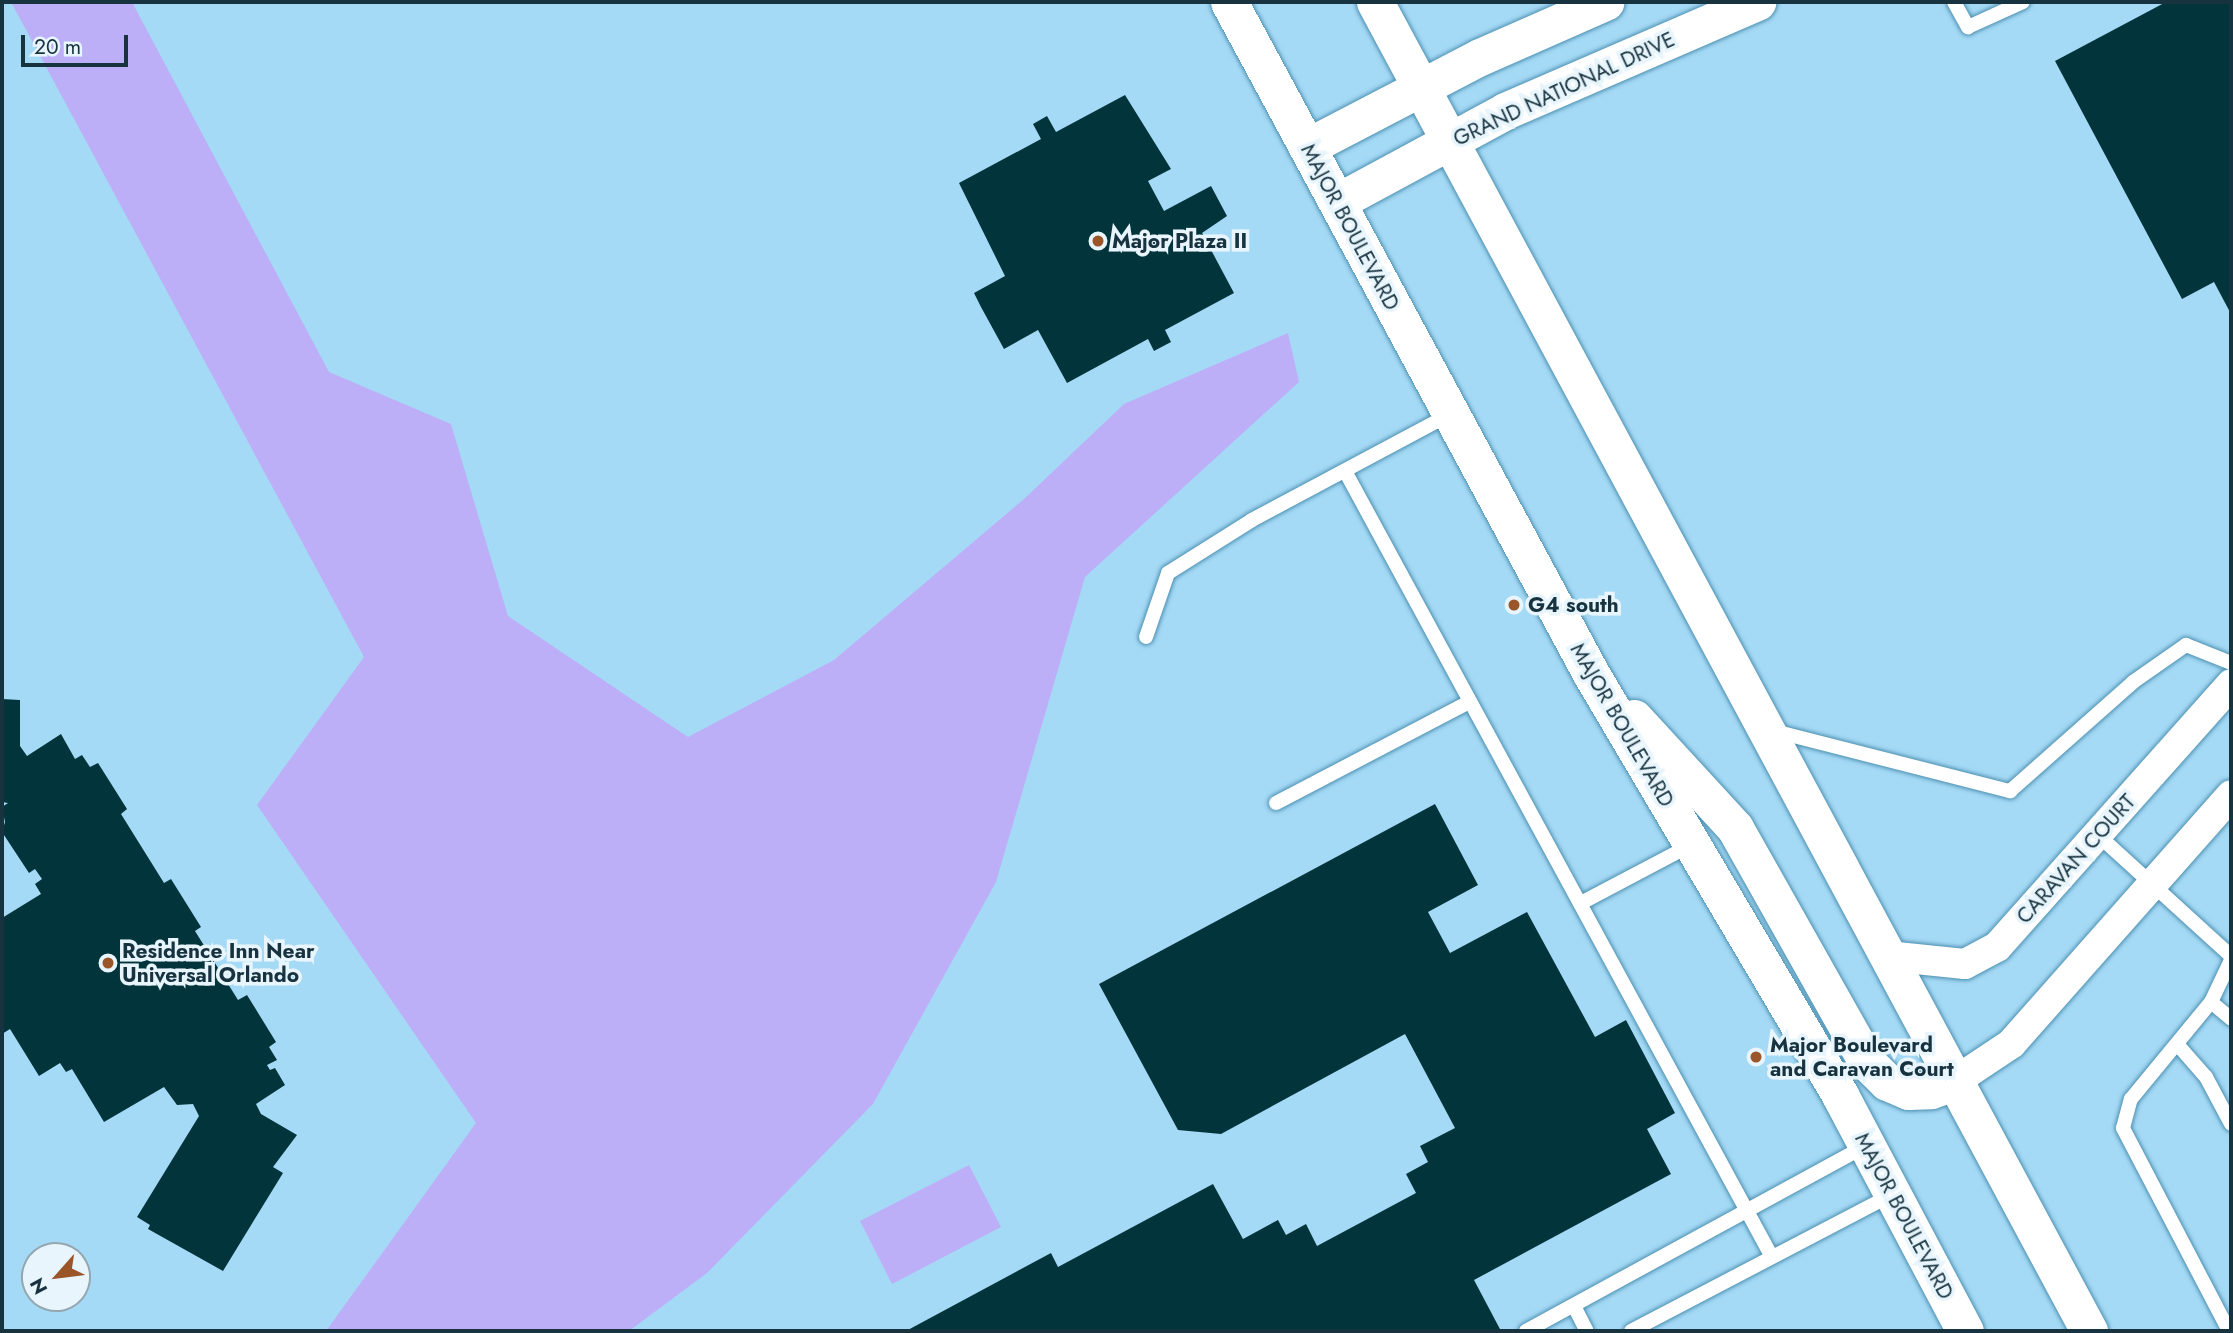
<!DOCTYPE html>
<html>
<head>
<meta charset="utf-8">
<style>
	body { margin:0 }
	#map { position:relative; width:2233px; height:1333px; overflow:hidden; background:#a5daf6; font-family:Jost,sans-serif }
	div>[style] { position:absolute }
	.water>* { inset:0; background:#bcaff8 }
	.building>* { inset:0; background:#02343c }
	.roads { filter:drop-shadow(0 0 2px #4d90b1) drop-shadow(0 0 2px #4d90b1) }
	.service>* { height:14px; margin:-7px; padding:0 7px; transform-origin:7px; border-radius:7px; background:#fff }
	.minor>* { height:30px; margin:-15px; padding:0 15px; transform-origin:15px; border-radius:15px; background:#fff }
	.tertiary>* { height:37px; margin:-18.5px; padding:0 18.5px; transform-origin:18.5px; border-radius:18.5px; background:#fff }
	.dots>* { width:19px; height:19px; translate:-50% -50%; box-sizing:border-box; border:4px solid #e8f5fc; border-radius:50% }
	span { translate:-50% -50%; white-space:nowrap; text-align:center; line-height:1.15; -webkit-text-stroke:7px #e8f5fc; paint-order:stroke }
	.street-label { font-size:21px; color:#173340 }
	.poi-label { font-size:21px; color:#173340; font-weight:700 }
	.left { translate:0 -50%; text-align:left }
	.frame { position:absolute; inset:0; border:4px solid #173340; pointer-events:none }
	.north { position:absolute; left:21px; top:1242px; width:70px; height:70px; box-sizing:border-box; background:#e8f5fc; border:2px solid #94a7b1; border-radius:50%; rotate:242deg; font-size:19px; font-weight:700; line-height:28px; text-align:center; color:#173340 }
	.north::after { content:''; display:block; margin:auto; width:24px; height:32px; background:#9a5528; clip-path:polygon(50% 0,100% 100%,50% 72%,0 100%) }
	.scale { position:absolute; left:21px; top:35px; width:107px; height:32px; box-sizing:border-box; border:4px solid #173340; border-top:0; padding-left:9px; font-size:21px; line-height:24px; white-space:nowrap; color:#173340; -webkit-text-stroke:5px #e8f5fc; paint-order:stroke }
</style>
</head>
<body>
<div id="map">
	<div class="water">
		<div style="clip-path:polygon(11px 2px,132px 2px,329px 372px,451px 424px,508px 616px,688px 737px,834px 660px,1024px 499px,1124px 404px,1288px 333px,1299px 382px,1085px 577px,996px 882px,873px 1104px,707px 1273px,629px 1331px,326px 1331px,476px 1123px,257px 805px,364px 657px)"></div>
		<div style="clip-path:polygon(969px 1165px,1001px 1227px,892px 1284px,860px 1221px)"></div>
	</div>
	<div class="building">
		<div style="clip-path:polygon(2166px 2px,2231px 2px,2231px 314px,2214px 282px,2182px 299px,2055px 61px)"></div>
		<div style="clip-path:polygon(1125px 95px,1171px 169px,1148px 181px,1164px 211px,1211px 186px,1227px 216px,1202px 233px,1234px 293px,1165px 330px,1171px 342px,1154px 351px,1148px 339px,1067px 383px,1038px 330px,1004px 349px,981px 307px,974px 293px,1005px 276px,959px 183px,1041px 139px,1033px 124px,1047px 116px,1056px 132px)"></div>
		<div style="clip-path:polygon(2px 699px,20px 700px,20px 746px,27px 756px,61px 734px,75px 759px,82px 755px,90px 767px,98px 763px,127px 809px,121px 814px,164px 883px,171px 879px,201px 927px,195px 931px,238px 1000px,247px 995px,276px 1042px,269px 1047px,277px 1060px,267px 1065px,270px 1070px,275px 1068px,285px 1085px,256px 1104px,261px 1114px,297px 1135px,273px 1167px,283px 1173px,223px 1271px,148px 1229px,150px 1225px,137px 1217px,199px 1116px,193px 1104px,177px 1105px,164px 1087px,104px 1122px,72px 1069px,66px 1072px,60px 1063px,39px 1076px,10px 1029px,2px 1034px,2px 918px,41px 894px,35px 884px,42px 879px,35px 869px,29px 873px,2px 832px,5px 822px,2px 807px,8px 803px,2px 802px)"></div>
		<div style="clip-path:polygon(1435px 804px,1478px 885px,1428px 912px,1450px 953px,1527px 912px,1595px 1037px,1626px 1020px,1675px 1113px,1647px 1129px,1671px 1174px,1474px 1280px,1501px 1331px,906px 1331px,1051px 1253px,1058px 1267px,1213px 1184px,1243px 1239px,1278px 1220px,1286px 1235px,1306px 1224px,1317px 1246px,1416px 1193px,1406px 1174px,1428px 1162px,1420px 1146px,1455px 1128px,1405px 1034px,1221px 1134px,1178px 1130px,1099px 984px)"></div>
	</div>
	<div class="roads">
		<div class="service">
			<div style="left:1954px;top:2px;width:29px;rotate:61deg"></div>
			<div style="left:1968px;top:27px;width:60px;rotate:-24.4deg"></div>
			<div style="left:1345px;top:471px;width:894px;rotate:61.49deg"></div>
			<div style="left:1146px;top:637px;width:68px;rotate:-71deg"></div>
			<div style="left:1168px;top:573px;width:99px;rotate:-32.2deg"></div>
			<div style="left:1252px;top:520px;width:223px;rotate:-28.1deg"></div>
			<div style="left:1774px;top:731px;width:244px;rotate:14.3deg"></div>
			<div style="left:2010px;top:791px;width:164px;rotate:-41.5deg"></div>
			<div style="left:2133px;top:682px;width:65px;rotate:-34.9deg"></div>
			<div style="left:2186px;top:645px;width:48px;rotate:21.8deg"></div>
			<div style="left:1276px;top:803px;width:218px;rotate:-27.6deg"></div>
			<div style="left:2098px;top:835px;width:180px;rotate:42.3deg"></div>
			<div style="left:1581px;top:903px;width:124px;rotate:-27.8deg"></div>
			<div style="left:2211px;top:1002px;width:26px;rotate:40deg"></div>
			<div style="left:2177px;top:1044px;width:44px;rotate:48.7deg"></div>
			<div style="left:2206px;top:1077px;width:53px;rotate:62deg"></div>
			<div style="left:1574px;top:1306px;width:28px;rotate:63deg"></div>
			<div style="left:1526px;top:1331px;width:387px;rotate:-28.6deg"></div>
			<div style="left:1631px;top:1331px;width:296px;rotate:-27.6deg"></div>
			<div style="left:2229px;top:1331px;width:229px;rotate:-117.6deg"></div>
			<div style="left:2123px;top:1128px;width:30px;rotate:-75deg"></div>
			<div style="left:2131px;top:1099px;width:126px;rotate:-50.5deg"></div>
			<div style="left:2211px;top:1002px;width:47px;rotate:-64.5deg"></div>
		</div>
		<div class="minor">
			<div style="left:1887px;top:956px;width:78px;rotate:5.9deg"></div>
			<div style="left:1965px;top:964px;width:36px;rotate:-28deg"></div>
			<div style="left:1997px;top:947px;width:352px;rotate:-48.3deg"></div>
			<div style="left:1954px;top:1082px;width:69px;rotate:-33.7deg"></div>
			<div style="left:2011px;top:1044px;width:332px;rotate:-48.5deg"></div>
		</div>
		<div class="tertiary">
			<div style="left:1229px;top:2px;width:761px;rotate:61.68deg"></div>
			<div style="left:1590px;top:672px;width:491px;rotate:59.4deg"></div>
			<div style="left:1840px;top:1095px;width:267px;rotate:62.1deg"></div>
			<div style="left:1375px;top:2px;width:1509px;rotate:61.75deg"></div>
			<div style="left:1307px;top:147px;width:195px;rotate:-27.5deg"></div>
			<div style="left:1480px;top:57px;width:137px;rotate:-23.7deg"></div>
			<div style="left:1337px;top:202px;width:191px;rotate:-28.4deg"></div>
			<div style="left:1505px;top:111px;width:275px;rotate:-23.4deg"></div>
			<div style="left:1634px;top:718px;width:149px;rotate:47.4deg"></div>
			<div style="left:1735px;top:828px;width:269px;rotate:60.6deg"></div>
			<div style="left:1867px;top:1062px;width:28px;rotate:45deg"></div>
			<div style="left:1887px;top:1082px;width:23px;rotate:23deg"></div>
			<div style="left:1908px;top:1091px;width:23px;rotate:-2deg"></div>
			<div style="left:1931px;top:1090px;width:24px;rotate:-19deg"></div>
		</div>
	</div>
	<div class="dots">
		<div style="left:1098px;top:241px;background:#9a5528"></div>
		<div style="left:1514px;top:605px;background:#9a5528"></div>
		<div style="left:108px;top:963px;background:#9a5528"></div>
		<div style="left:1756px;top:1057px;background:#9a5528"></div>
	</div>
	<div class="street-label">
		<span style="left:1564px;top:89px;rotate:-25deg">GRAND NATIONAL DRIVE</span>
		<span style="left:1350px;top:227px;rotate:62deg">MAJOR BOULEVARD</span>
		<span style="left:1622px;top:725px;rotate:60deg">MAJOR BOULEVARD</span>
		<span style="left:2076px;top:859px;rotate:-48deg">CARAVAN COURT</span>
		<span style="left:1904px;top:1216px;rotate:62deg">MAJOR BOULEVARD</span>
	</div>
	<div class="poi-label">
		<span class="left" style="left:1112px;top:241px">Major Plaza II</span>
		<span class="left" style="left:1528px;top:605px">G4 south</span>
		<span class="left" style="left:122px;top:963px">Residence Inn Near<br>Universal Orlando</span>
		<span class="left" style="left:1770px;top:1057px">Major Boulevard<br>and Caravan Court</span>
	</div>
	<div class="frame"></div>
	<div class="north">N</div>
	<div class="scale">20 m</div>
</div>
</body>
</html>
